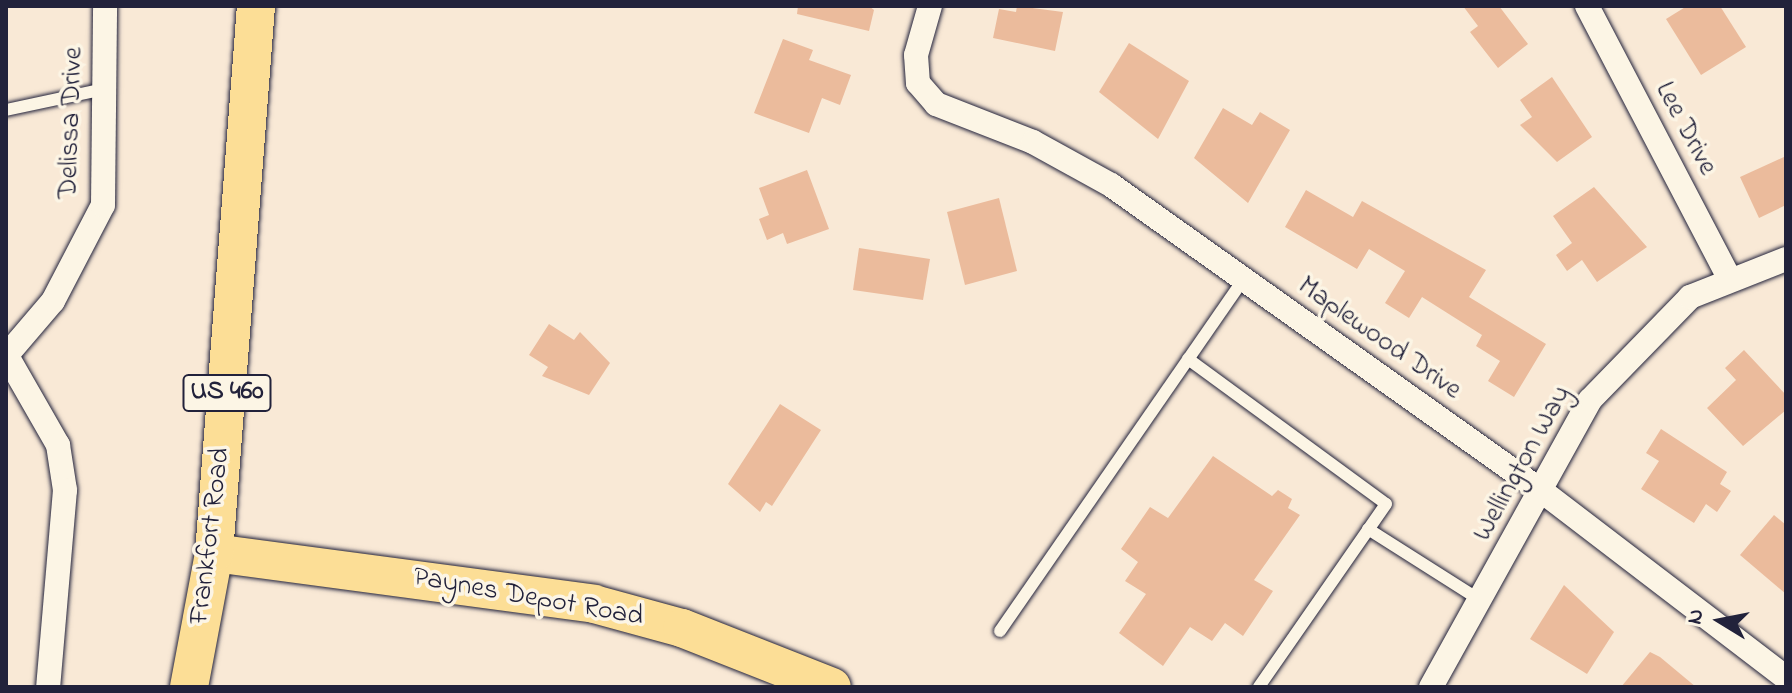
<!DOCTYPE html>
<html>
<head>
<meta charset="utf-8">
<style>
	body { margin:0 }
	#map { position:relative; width:1792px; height:693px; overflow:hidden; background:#f9e9d6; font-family:"Indie Flower",sans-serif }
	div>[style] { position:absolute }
	.building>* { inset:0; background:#ebbb9c }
	.roads { filter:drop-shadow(0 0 2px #22223b) drop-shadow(0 0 2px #22223b) }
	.service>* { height:12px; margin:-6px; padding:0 6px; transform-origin:6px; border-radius:6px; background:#fcf5e5 }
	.minor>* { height:24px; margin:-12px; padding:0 12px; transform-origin:12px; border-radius:12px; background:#fcf5e5 }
	.primary>* { height:38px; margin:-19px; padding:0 19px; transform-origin:19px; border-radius:19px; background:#fcde96 }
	span { translate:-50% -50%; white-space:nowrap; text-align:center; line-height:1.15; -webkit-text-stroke:7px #fcf5e5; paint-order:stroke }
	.shield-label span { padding:2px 6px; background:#fcf5e5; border:2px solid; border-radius:6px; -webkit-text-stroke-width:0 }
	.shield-label { font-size:26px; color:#22223b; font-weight:700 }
	.street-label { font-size:28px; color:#22223b }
	.frame { position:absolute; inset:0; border:8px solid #22223b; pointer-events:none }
	.north { position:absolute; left:1680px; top:581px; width:80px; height:80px; -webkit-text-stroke:6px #fcf5e5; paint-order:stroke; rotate:280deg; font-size:22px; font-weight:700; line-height:32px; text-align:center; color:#22223b }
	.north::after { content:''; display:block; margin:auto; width:28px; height:36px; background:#22223b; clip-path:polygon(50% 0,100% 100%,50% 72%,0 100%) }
</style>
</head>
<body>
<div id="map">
	<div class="building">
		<div style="clip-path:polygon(798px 6px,869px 6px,874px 10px,869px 31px,797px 14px)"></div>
		<div style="clip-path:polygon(1017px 6px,1063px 12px,1055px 51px,993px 38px,999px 9px,1016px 12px)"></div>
		<div style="clip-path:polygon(1463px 6px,1499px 6px,1528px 44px,1498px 68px,1470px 32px,1478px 26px)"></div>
		<div style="clip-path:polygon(1687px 6px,1720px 6px,1746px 47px,1701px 75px,1666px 19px)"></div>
		<div style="clip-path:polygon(783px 39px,813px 50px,809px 60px,851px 75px,840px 105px,822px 98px,809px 133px,754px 113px)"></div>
		<div style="clip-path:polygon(1129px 43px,1189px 81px,1158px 139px,1099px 92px)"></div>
		<div style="clip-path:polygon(1552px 77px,1592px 137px,1557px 162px,1520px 125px,1532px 117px,1520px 100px)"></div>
		<div style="clip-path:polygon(1223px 108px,1252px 125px,1260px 112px,1290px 130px,1248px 203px,1194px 158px)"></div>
		<div style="clip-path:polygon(1786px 156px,1786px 205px,1759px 218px,1740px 177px)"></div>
		<div style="clip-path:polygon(807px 170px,829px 229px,787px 244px,783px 233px,767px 240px,759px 219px,769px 215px,759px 188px)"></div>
		<div style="clip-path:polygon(1594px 187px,1647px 247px,1597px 282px,1582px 260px,1567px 271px,1556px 255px,1572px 243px,1553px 216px)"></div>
		<div style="clip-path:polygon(1306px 190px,1353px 217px,1362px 201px,1486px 270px,1469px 297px,1546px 344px,1514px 397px,1488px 381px,1500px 361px,1476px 346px,1482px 335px,1422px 297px,1409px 318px,1385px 303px,1405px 271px,1369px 249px,1357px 269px,1285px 227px)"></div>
		<div style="clip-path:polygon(999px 198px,1017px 271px,965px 285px,947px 212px)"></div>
		<div style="clip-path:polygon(859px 248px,930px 259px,923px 300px,853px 290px)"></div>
		<div style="clip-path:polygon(549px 324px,574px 340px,580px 332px,610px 363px,589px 395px,542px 376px,548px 367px,529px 355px)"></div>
		<div style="clip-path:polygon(1744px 350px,1786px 395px,1786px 410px,1743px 446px,1707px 408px,1736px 380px,1725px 368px)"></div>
		<div style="clip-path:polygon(780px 404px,821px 430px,772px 506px,766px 502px,760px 512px,728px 484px)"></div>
		<div style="clip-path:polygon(1661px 429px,1727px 472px,1720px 484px,1731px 491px,1717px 512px,1706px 504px,1694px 523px,1641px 489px,1659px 461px,1646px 453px)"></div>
		<div style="clip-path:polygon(1213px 456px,1272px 496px,1278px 490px,1292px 499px,1288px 508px,1300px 515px,1254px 580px,1273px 591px,1243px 636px,1225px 623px,1212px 641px,1190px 627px,1163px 666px,1119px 633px,1146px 594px,1125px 581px,1138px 562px,1121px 549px,1150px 507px,1168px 518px)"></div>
		<div style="clip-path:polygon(1774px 515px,1786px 525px,1786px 594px,1740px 555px)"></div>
		<div style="clip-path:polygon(1564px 585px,1614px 632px,1587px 674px,1530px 639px)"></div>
		<div style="clip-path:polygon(1650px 652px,1660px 657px,1696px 687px,1621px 687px)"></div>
	</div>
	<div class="roads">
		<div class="service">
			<div style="left:6px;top:110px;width:100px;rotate:-12.1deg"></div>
			<div style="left:1188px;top:359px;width:245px;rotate:36.2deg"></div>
			<div style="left:1386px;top:504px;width:223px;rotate:124.8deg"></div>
			<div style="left:1368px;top:529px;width:133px;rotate:32.4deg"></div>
			<div style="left:1000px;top:631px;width:428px;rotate:-55.3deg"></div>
		</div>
		<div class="minor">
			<div style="left:930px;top:6px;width:51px;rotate:105.9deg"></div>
			<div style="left:916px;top:55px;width:28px;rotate:86deg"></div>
			<div style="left:918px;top:83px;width:28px;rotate:49deg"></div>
			<div style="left:936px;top:104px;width:104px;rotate:21.4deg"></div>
			<div style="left:1033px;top:142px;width:89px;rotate:28.9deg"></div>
			<div style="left:1111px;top:185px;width:530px;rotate:35.4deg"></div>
			<div style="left:1543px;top:492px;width:306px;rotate:37.4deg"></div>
			<div style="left:1587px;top:6px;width:309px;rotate:62.4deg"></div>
			<div style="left:6px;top:356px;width:72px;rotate:-49.5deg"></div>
			<div style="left:53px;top:301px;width:108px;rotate:-62.5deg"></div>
			<div style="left:103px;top:205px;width:199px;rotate:-89.4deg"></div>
			<div style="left:7px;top:356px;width:103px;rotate:60.2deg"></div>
			<div style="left:58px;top:445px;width:46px;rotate:81.2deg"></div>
			<div style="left:65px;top:490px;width:198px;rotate:94.9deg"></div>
			<div style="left:1431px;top:687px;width:328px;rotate:-61deg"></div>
			<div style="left:1590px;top:400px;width:144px;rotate:-45.8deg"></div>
			<div style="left:1690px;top:297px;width:103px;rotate:-21.6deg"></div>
		</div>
		<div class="primary">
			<div style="left:214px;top:553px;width:383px;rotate:7.6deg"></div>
			<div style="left:594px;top:604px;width:91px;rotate:15.3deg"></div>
			<div style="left:682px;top:628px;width:161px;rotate:21.5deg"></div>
			<div style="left:189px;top:687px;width:136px;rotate:-79.4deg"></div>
			<div style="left:214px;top:553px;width:549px;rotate:-85.61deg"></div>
		</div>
	</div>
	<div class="shield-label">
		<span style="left:227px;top:393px">US 460</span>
	</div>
	<div class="street-label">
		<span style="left:72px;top:123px;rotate:-88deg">Delissa Drive</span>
		<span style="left:1685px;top:129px;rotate:62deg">Lee Drive</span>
		<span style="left:1379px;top:339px;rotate:35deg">Maplewood Drive</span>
		<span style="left:1523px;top:464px;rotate:-61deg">Wellington Way</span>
		<span style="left:211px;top:536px;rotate:-83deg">Frankfort Road</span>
		<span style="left:528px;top:598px;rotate:10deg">Paynes Depot Road</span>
	</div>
	<div class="frame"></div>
	<div class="north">N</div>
</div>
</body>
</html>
